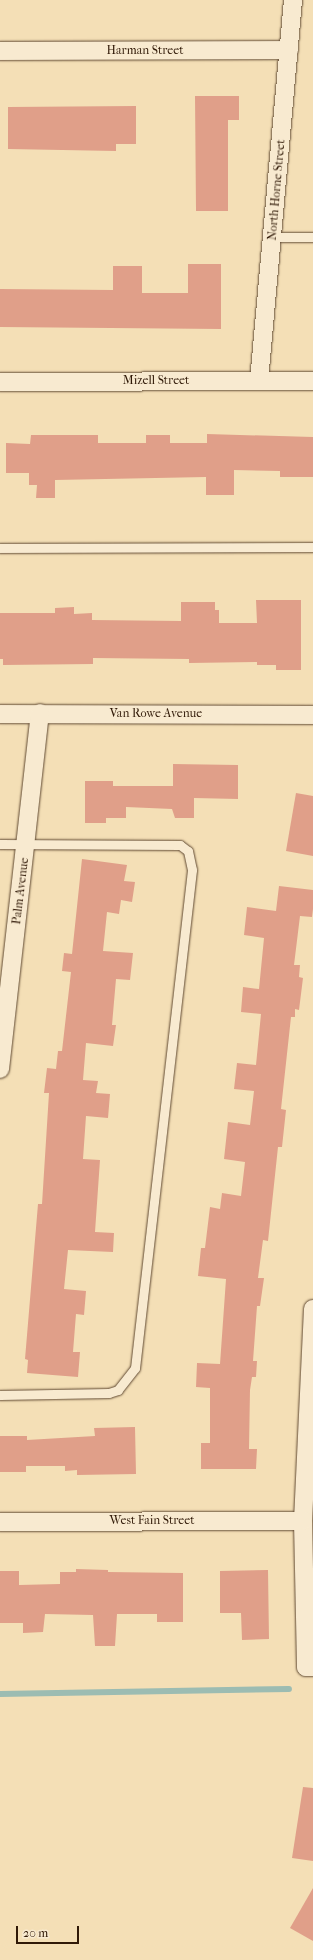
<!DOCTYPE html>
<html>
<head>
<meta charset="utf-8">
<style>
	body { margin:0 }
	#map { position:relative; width:313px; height:1960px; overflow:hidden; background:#f4dfb6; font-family:"IM FELL French Canon",serif }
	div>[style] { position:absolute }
	.stream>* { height:6px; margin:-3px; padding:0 3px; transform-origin:3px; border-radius:3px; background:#9cbcb2 }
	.building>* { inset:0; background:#e09f89 }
	.roads { filter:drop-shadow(0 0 1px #614a33) drop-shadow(0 0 1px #614a33) }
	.service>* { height:9px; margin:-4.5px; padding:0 4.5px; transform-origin:4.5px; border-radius:4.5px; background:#f8ead0 }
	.minor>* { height:18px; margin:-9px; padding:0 9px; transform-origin:9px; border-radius:9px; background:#f8ead0 }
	span { translate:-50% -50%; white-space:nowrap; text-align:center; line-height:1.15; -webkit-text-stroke:3px #f8ead0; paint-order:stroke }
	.street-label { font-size:12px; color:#301907 }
	.scale { position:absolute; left:16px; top:1926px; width:63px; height:18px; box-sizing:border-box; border:2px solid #301907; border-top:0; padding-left:5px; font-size:12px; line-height:14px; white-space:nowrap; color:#301907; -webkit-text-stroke:3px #f8ead0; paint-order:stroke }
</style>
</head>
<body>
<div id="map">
	<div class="stream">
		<div style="left:0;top:1694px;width:289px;rotate:-1deg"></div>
	</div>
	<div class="building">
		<div style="clip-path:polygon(195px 96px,239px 96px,239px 120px,228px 120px,228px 211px,196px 211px)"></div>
		<div style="clip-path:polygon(136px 106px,136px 144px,116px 144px,116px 151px,8px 149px,8px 107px)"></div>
		<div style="clip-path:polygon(188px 264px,221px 264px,221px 329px,0 327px,0 289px,113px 290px,113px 266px,142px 266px,142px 293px,188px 293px)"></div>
		<div style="clip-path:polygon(207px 434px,313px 437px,313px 477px,280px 477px,280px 471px,234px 470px,234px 495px,206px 495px,206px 477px,55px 480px,55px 498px,36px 498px,37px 485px,29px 485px,29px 473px,6px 473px,6px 443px,30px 444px,31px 435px,98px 435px,98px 443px,146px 443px,146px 435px,170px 435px,170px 443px,207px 443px)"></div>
		<div style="clip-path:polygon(256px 600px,301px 600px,301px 670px,276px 670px,276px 665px,257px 665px,257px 662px,189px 663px,189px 659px,93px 658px,93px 664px,3px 665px,3px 659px,0 659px,0 613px,55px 613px,55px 608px,74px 607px,74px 614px,92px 613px,92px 620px,181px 621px,181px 602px,215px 602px,215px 610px,219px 610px,219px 623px,257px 623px)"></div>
		<div style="clip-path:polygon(173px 764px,238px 765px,238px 799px,194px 798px,194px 818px,175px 818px,172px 809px,126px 807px,126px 818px,106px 818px,106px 823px,85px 823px,85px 781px,113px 781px,113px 786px,173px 786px)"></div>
		<div style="clip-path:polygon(296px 793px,313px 796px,313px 856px,286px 851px)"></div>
		<div style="clip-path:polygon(82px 859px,127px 865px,124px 881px,135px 882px,132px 902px,121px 900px,119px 914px,107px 912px,103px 951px,133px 953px,130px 980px,116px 979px,112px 1025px,116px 1025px,113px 1046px,86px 1043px,83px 1080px,98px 1081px,96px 1093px,110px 1094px,108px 1118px,86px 1116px,83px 1159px,100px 1160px,95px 1232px,114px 1233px,113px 1252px,68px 1250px,64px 1289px,86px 1291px,84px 1315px,76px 1314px,73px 1352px,80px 1352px,78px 1377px,27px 1373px,28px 1360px,25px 1359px,38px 1204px,42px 1204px,49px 1093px,44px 1093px,47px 1068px,56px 1069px,58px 1051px,62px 1051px,71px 972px,62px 971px,64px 953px,72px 954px)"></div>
		<div style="clip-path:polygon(279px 886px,313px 890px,313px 909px,312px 917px,300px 916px,294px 965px,300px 965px,299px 977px,303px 978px,299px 1010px,295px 1009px,295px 1017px,291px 1017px,281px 1109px,286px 1110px,282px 1147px,278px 1147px,268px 1241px,263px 1240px,258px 1278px,264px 1278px,260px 1306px,257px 1306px,253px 1361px,257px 1361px,256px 1377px,252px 1377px,250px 1390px,249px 1449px,257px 1449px,256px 1469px,201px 1469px,201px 1443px,210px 1443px,210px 1388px,196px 1387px,197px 1363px,220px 1364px,226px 1279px,198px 1276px,201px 1248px,205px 1248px,210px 1207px,220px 1209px,222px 1193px,241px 1196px,245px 1162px,224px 1159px,228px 1122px,250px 1125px,254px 1091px,234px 1089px,237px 1063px,256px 1065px,261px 1014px,241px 1012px,243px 987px,259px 989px,264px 938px,244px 935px,247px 907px,276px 911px)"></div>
		<div style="clip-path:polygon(135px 1427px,136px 1474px,77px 1475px,77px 1470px,65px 1471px,65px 1466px,26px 1466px,26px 1472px,0 1472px,0 1436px,27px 1436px,27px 1440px,95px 1436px,94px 1428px)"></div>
		<div style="clip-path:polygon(76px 1569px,108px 1570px,108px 1572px,183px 1573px,183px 1622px,157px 1622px,157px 1614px,117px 1614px,115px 1646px,95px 1646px,93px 1615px,45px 1614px,43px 1632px,23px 1633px,23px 1623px,0 1623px,0 1571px,19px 1571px,19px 1585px,60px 1584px,60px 1572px,76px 1572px)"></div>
		<div style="clip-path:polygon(268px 1570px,269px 1639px,242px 1640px,241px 1613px,220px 1613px,220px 1571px)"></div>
		<div style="clip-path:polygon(303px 1787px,313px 1788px,313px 1861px,292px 1858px)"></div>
		<div style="clip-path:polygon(313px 1888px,313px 1941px,290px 1928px)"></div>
	</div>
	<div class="roads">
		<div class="service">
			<div style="left:273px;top:237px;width:40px"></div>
			<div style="left:0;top:548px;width:313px;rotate:-0.2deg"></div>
			<div style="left:0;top:844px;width:180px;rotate:0.3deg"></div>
			<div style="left:180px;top:845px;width:10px;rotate:37deg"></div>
			<div style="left:188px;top:851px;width:19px;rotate:78deg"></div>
			<div style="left:192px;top:870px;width:501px;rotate:96.53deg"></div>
			<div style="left:135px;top:1368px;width:28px;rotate:128deg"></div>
			<div style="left:118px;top:1390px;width:9px;rotate:162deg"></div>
			<div style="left:109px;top:1393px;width:109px;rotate:178.9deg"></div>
		</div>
		<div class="minor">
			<div style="left:0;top:51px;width:289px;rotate:-0.2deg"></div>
			<div style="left:259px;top:381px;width:383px;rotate:-84.9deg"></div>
			<div style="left:0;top:382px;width:313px;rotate:-0.2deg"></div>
			<div style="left:0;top:714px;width:313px;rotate:0.2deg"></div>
			<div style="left:0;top:1069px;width:358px;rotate:-83.6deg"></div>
			<div style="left:313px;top:1309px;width:212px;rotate:92.7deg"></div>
			<div style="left:303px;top:1521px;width:146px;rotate:88.8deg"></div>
			<div style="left:306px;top:1667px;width:7px"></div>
			<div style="left:0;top:1522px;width:303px;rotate:-0.2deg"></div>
		</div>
	</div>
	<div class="street-label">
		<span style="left:145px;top:51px">Harman Street</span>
		<span style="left:277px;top:190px;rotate:-85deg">North Horne Street</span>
		<span style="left:156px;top:381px">Mizell Street</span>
		<span style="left:156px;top:714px">Van Rowe Avenue</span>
		<span style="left:21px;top:891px;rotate:-83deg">Palm Avenue</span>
		<span style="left:152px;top:1521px">West Fain Street</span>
	</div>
	<div class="scale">20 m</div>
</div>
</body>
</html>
